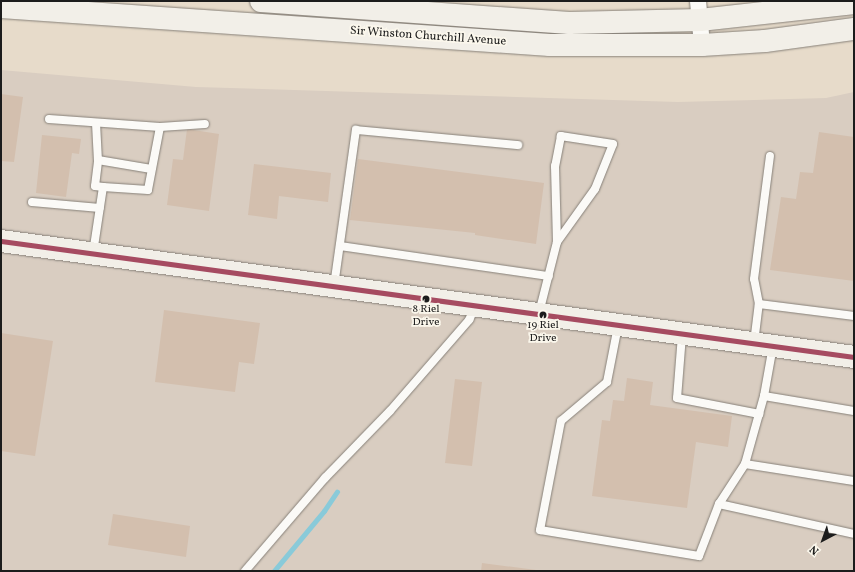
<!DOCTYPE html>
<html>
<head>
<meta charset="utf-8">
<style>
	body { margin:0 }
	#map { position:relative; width:855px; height:572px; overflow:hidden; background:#e7dbca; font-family:Vollkorn,serif }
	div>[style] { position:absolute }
	.industrial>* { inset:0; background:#d9cdc1 }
	.stream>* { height:4.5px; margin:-2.25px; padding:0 2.25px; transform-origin:2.25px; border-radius:2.25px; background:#89cad9 }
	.building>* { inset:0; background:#d3bfae }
	.roads { filter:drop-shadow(0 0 1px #878179) drop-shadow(0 0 1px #878179) }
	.lane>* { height:8px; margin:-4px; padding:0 4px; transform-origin:4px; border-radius:4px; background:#fbfaf7 }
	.street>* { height:16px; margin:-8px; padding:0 8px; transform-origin:8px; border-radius:8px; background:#fbfaf7 }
	.secondary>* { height:22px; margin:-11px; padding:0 11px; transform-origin:11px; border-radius:11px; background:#f2efe8 }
	.bus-1>* { height:5px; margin:-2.5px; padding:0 2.5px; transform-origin:2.5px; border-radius:2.5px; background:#a64b61 }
	.dots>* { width:11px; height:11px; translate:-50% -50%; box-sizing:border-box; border:2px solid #fbf7ec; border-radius:50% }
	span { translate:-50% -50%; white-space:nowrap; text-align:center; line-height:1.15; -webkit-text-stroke:3.5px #fbf7ec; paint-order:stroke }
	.bus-label { font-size:11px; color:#1c1c1c }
	.street-label { font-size:12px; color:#1c1c1c }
	.frame { position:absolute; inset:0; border:2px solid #1c1c1c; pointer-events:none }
	.north { position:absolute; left:803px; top:520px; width:40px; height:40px; -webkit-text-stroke:3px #fbf7ec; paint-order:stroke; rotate:221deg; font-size:11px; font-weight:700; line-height:16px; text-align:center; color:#1c1c1c }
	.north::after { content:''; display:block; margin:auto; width:14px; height:18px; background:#1c1c1c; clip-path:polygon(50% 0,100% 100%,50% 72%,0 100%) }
</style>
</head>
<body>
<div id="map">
	<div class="industrial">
		<div style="clip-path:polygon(1px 70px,196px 87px,678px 102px,826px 98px,854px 92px,854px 571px,1px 571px)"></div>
	</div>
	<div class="stream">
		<div style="left:274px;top:571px;width:78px;rotate:-50.2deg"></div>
		<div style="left:324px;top:511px;width:23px;rotate:-56deg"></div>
	</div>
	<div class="building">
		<div style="clip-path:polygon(1px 94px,23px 97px,14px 162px,1px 161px)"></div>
		<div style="clip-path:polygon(187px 129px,219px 134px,209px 211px,167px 205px,173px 159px,183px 160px)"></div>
		<div style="clip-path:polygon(819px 132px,854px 137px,854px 281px,770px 270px,781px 197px,796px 199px,800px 172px,813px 173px)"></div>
		<div style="clip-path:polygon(42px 135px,81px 139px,79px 154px,72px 153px,66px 197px,36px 193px)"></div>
		<div style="clip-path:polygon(358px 159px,544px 183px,536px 244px,475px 235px,475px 233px,350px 220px)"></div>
		<div style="clip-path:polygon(254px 164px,331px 173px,328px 202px,279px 196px,277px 219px,248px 215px)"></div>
		<div style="clip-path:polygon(164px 310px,260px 323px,254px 364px,239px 362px,235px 392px,155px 382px)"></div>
		<div style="clip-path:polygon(1px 333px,53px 341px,35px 456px,1px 451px)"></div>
		<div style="clip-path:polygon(627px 378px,653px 382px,650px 405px,732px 416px,728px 447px,696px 442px,687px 508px,592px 496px,602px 420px,610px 421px,613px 400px,624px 401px)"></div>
		<div style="clip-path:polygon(455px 379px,482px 382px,472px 466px,445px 463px)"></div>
		<div style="clip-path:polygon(113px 514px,190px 526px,186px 557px,108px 545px)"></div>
		<div style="clip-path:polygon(482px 563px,536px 570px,536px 571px,481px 571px)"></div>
	</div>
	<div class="roads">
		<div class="lane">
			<div style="left:49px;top:119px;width:111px;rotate:4.1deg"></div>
			<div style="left:160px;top:127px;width:64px;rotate:100.8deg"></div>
			<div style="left:148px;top:190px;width:45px;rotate:-176.2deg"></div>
			<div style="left:103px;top:187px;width:67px;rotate:98.6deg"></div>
			<div style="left:96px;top:123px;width:37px;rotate:87deg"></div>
			<div style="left:160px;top:127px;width:45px;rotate:-3.8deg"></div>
			<div style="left:103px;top:187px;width:8px;rotate:-173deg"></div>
			<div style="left:95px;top:186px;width:26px;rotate:-83deg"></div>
			<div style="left:98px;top:160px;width:54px;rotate:9.6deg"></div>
			<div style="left:32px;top:202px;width:68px;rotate:5deg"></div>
			<div style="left:340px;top:246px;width:211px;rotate:8.2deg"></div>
			<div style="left:334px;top:286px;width:158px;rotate:-82deg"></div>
			<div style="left:356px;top:130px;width:163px;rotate:5.3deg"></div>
			<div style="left:759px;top:304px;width:96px;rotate:7.2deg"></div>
			<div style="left:539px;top:313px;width:73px;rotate:-75.8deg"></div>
			<div style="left:557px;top:242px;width:65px;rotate:-54.4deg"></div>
			<div style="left:595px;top:189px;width:48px;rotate:-68.2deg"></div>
			<div style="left:613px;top:144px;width:53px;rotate:-171.3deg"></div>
			<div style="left:561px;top:136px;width:31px;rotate:101deg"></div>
			<div style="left:555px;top:166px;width:76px;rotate:88.5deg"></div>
			<div style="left:618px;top:326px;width:57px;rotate:101.1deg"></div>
			<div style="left:607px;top:382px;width:60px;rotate:139.7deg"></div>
			<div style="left:561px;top:421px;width:111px;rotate:100.9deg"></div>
			<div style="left:540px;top:530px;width:161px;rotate:9.3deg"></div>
			<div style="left:699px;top:556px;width:56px;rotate:-69deg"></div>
			<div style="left:719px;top:504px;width:48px;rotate:-57deg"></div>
			<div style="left:745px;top:464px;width:71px;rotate:-74.4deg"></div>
			<div style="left:764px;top:396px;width:91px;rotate:9.5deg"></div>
			<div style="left:682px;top:335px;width:63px;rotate:94.5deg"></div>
			<div style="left:677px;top:398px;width:84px;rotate:11deg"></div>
			<div style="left:754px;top:343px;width:39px;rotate:-83deg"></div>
			<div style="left:759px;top:304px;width:25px;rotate:-101deg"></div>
			<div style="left:754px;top:279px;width:124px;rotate:-82.6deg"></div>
			<div style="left:764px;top:396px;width:51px;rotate:-79.8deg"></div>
			<div style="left:745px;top:464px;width:110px;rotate:8.9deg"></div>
			<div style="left:719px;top:504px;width:138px;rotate:12.5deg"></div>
			<div style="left:245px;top:571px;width:123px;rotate:-49.3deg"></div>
			<div style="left:325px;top:478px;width:93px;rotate:-45.9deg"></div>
			<div style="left:390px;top:411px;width:121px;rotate:-49deg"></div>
			<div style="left:469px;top:320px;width:14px;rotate:-65deg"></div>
		</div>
		<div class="street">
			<div style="left:698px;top:1px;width:44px;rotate:84.8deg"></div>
		</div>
		<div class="secondary">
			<div style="left:261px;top:1px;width:309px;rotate:4.1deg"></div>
			<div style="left:569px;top:23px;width:131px;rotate:-1.3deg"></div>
			<div style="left:700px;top:20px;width:155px;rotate:-6.3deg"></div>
			<div style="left:1px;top:7px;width:550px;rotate:3.96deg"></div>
			<div style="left:550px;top:45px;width:152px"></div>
			<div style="left:702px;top:45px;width:63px;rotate:-3.6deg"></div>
			<div style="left:765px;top:41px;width:90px;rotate:-7.7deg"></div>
			<div style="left:1px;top:241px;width:861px;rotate:7.74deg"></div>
		</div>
	</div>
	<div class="bus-1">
		<div style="left:1px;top:241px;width:861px;rotate:7.74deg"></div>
	</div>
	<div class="dots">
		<div style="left:426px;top:299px;background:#1c1c1c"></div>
		<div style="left:543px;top:315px;background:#1c1c1c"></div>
	</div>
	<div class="bus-label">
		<span style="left:426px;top:317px">8 Riel<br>Drive</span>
		<span style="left:543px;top:333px">19 Riel<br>Drive</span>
	</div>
	<div class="street-label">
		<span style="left:428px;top:37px;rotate:4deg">Sir Winston Churchill Avenue</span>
	</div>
	<div class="frame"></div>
	<div class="north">N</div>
</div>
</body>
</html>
